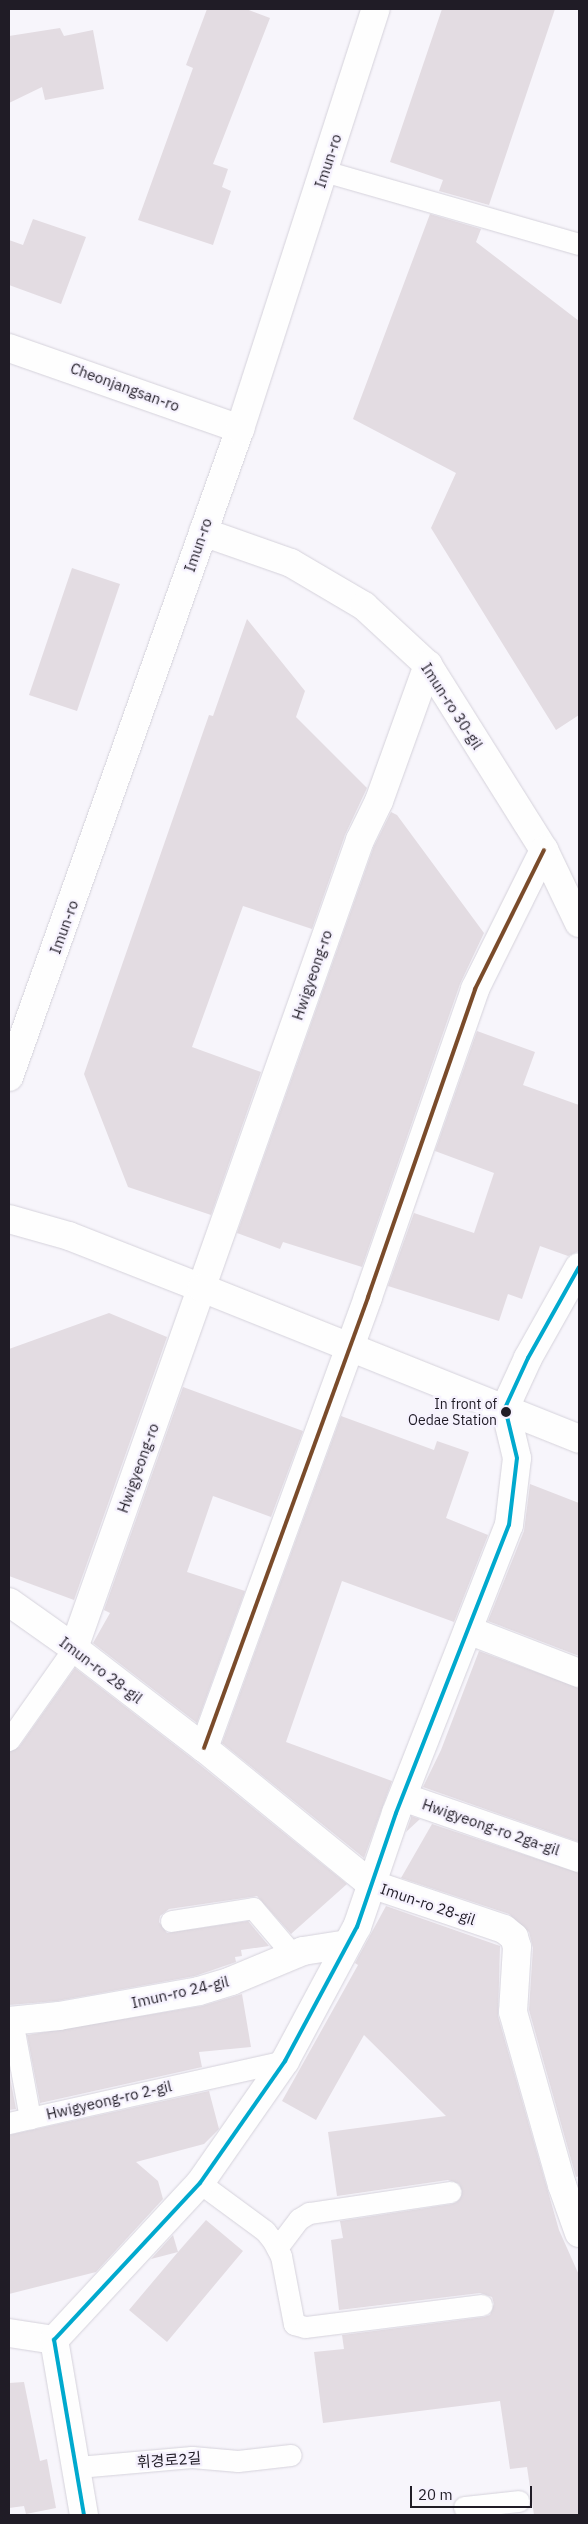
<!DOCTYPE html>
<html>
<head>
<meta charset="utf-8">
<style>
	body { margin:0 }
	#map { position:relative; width:588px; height:2524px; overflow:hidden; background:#f7f5fb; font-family:"IBM Plex Sans","Noto Sans KR",sans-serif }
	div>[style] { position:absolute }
	.building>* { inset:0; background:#e3dce2 }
	.roads { filter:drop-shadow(0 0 1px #d5d2db) drop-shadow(0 0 1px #d5d2db) }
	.lane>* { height:21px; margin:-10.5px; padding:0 10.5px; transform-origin:10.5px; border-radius:10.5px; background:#fefefe }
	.street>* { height:28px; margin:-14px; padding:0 14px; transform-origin:14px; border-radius:14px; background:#fefefe }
	.secondary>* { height:28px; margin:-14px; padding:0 14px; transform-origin:14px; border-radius:14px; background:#fefefe }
	.bus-1>* { height:4px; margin:-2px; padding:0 2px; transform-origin:2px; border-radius:2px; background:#7a4b2a }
	.bus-2>* { height:4px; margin:-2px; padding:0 2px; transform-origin:2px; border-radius:2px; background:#00a9ce }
	.dots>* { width:14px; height:14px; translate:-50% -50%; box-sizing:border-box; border:2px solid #f6f2fe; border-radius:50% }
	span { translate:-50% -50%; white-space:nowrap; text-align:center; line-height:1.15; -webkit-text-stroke:4.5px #f6f2fe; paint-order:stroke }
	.bus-label { font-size:14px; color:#201c26 }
	.right { translate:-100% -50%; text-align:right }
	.street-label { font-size:15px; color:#201c26 }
	.frame { position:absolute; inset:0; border:10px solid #201c26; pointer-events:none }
	.scale { position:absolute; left:410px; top:2486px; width:122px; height:22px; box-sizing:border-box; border:2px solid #201c26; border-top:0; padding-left:6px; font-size:15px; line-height:18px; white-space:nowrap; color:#201c26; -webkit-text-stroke:4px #f6f2fe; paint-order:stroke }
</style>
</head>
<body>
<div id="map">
	<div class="building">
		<div style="clip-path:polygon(207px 9px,246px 9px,270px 18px,213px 164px,228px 169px,222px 187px,231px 191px,213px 245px,138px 220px,193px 68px,186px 65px)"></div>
		<div style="clip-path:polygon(442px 9px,555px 9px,489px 205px,439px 191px,443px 180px,390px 162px)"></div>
		<div style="clip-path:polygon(60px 28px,64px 36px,93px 30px,104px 89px,45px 100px,42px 87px,9px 103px,9px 36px)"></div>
		<div style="clip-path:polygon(430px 214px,481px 229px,476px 242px,579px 321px,579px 715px,556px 730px,431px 528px,456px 473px,353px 419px)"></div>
		<div style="clip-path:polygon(33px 219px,86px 237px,61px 304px,9px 285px,9px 240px,23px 245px)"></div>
		<div style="clip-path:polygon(72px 568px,120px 584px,77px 711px,29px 695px)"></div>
		<div style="clip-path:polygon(247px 619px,305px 691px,296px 717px,367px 788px,345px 835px,312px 929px,243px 906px,192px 1047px,261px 1072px,211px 1215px,128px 1187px,84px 1074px,209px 715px,213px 716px)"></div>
		<div style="clip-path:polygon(391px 812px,397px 815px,484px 933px,460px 984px,362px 1267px,283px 1242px,280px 1249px,237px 1233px,374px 846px)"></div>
		<div style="clip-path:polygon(477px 1031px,535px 1052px,523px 1085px,579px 1105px,579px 1251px,568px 1256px,540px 1246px,522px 1299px,508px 1294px,499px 1321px,388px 1286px,414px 1213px,474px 1233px,494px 1173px,435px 1151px)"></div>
		<div style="clip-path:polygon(109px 1313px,167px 1337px,74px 1600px,9px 1576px,9px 1349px)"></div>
		<div style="clip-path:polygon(183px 1387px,303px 1431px,271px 1517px,213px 1496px,187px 1572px,245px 1591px,197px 1723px,93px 1643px,110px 1613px,104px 1610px)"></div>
		<div style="clip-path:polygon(341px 1416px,434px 1450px,437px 1441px,469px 1452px,446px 1518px,488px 1535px,454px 1622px,342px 1581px,286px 1742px,392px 1781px,364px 1858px,222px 1743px)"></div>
		<div style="clip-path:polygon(530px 1484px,579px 1503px,579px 1656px,488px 1621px,524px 1531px)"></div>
		<div style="clip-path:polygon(479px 1651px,579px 1688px,579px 1842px,423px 1787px,441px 1750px)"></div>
		<div style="clip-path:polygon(75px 1668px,194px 1760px,347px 1884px,291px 1934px,257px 1896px,169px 1909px,160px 1916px,159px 1922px,167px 1933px,248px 1921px,269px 1946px,241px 1950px,242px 1956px,235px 1957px,236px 1962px,195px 1976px,57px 2001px,9px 2005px,9px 1752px,19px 1747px)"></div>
		<div style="clip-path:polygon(411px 1816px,420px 1819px,406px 1832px,411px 1818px)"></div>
		<div style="clip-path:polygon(432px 1824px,579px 1873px,579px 2176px,576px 2177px,529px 2010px,533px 1948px,529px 1932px,509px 1914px,401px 1878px)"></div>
		<div style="clip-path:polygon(386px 1906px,500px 1946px,498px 2016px,559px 2230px,579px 2275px,579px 2515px,534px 2515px,527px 2467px,510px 2469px,500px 2401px,323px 2423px,314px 2352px,344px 2349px,342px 2335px,484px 2317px,490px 2315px,494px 2304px,492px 2297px,480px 2293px,339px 2310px,331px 2240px,343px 2238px,340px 2221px,452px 2204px,458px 2201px,462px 2191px,459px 2184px,448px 2180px,337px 2196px,328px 2132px,446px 2116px,364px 2035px,316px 2120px,282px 2101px,358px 1965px,355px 1963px)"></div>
		<div style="clip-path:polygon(242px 1994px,251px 2047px,199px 2052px,202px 2067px,40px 2103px,27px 2035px,202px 2006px)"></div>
		<div style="clip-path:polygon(9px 2072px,16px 2109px,9px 2110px)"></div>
		<div style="clip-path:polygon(209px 2091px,219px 2129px,204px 2144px,136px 2162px,158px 2181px,163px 2199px,96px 2272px,9px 2294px,9px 2135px)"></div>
		<div style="clip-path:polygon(206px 2220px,243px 2251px,167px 2342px,129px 2310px,178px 2252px,151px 2259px,173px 2235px,178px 2252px)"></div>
		<div style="clip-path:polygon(24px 2382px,40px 2461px,47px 2459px,56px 2508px,26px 2514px,24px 2506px,9px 2508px,9px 2383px)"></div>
	</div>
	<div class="roads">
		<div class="lane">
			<div style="left:324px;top:171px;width:265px;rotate:16deg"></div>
			<div style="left:9px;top:1740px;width:113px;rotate:-54.8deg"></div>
			<div style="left:171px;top:1921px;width:83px;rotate:-9deg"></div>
			<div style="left:253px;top:1908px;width:62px;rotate:49.6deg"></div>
			<div style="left:12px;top:2020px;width:100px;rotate:79.6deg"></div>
			<div style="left:30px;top:2118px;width:261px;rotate:-12.6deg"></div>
			<div style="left:9px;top:2123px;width:22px;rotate:-13deg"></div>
			<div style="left:200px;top:2183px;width:81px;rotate:36.4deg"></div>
			<div style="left:265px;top:2231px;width:13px;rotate:51deg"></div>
			<div style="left:273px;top:2241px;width:17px;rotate:62deg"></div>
			<div style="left:281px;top:2256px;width:69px;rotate:79.2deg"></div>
			<div style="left:294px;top:2324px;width:11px;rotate:15deg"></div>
			<div style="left:305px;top:2327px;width:178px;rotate:-7.1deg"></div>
			<div style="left:277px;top:2248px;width:36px;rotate:-53deg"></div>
			<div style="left:299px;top:2219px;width:12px;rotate:-31deg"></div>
			<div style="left:309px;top:2213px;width:143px;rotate:-8.5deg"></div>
			<div style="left:78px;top:2467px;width:114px;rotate:-5deg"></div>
			<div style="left:192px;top:2457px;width:46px;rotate:5deg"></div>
			<div style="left:238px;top:2461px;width:53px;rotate:-6.5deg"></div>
			<div style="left:464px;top:2507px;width:55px;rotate:-6.2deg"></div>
		</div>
		<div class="street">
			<div style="left:9px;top:348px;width:245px;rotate:19.3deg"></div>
			<div style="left:203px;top:532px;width:93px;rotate:19.4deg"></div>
			<div style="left:291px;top:563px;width:85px;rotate:30.5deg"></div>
			<div style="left:364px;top:606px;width:87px;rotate:42.7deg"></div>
			<div style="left:428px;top:665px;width:218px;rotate:57.9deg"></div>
			<div style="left:544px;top:850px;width:81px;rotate:64.4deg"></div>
			<div style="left:9px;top:1602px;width:80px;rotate:35.3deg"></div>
			<div style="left:74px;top:1648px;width:164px;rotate:37.6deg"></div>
			<div style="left:204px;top:1748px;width:215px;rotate:39.2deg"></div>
			<div style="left:371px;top:1884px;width:140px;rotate:18.7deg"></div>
			<div style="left:504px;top:1929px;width:13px;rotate:39deg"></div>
			<div style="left:514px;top:1937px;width:10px;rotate:73deg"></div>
			<div style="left:517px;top:1947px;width:65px;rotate:93.5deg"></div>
			<div style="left:513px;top:2012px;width:180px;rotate:74.2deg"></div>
			<div style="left:562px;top:2185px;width:51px;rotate:70.5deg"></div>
			<div style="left:468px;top:1630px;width:119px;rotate:21.2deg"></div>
			<div style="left:74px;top:1648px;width:857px;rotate:-70.51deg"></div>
			<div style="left:360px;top:840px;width:43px;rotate:-64deg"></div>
			<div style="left:379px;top:801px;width:145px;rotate:-70.2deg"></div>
			<div style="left:204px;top:1748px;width:480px;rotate:-70deg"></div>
			<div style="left:368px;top:1297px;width:326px;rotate:-70.8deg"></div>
			<div style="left:475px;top:989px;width:155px;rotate:-63.6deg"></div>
			<div style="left:403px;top:1797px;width:186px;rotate:19.1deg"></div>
			<div style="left:9px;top:2021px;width:50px;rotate:-5.7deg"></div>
			<div style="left:59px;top:2016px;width:142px;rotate:-10.1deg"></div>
			<div style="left:199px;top:1991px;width:34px;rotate:-17deg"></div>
			<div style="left:231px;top:1981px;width:78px;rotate:-22.6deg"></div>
			<div style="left:303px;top:1951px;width:45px;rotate:-9deg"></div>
			<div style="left:9px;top:2333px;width:46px;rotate:8.8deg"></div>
			<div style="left:84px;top:2515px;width:178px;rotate:-99.7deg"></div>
			<div style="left:54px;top:2340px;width:214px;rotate:-47.1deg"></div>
			<div style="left:200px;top:2183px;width:149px;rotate:-55.1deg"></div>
			<div style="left:285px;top:2061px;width:152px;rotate:-61.8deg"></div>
			<div style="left:357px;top:1927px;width:120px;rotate:-71.1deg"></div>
			<div style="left:396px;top:1813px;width:309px;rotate:-68.6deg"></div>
			<div style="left:509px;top:1525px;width:67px;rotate:-83.2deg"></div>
			<div style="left:517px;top:1458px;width:51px;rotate:-103.5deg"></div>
			<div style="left:505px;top:1408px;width:55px;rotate:-65.3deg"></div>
			<div style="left:528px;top:1358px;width:104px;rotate:-60.7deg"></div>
		</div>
		<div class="secondary">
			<div style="left:9px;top:1077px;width:688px;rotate:-70.38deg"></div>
			<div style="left:240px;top:429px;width:441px;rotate:-72.1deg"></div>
			<div style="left:9px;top:1219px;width:62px;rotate:15.8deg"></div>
			<div style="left:69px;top:1236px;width:143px;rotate:21.4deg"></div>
			<div style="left:202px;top:1288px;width:406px;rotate:21.8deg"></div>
		</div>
	</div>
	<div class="bus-1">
		<div style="left:204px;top:1748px;width:480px;rotate:-70deg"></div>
		<div style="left:368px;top:1297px;width:326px;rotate:-70.8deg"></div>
		<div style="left:475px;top:989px;width:155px;rotate:-63.6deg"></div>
	</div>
	<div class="bus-2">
		<div style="left:84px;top:2515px;width:178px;rotate:-99.7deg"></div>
		<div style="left:54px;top:2340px;width:214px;rotate:-47.1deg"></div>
		<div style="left:200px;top:2183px;width:149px;rotate:-55.1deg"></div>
		<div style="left:285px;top:2061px;width:152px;rotate:-61.8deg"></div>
		<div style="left:357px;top:1927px;width:120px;rotate:-71.1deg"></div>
		<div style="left:396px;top:1813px;width:309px;rotate:-68.6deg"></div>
		<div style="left:509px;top:1525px;width:67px;rotate:-83.2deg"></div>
		<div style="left:517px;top:1458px;width:51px;rotate:-103.5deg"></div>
		<div style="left:505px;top:1408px;width:55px;rotate:-65.3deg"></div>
		<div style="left:528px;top:1358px;width:104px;rotate:-60.7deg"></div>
	</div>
	<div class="dots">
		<div style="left:506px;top:1412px;background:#201c26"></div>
	</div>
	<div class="bus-label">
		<span class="right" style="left:497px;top:1412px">In front of<br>Oedae Station</span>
	</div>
	<div class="street-label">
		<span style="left:328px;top:161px;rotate:-72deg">Imun-ro</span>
		<span style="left:125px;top:387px;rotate:20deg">Cheonjangsan-ro</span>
		<span style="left:198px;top:545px;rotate:-71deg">Imun-ro</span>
		<span style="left:452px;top:706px;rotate:57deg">Imun-ro 30-gil</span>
		<span style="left:64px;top:927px;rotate:-70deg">Imun-ro</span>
		<span style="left:312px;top:975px;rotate:-71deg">Hwigyeong-ro</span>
		<span style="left:138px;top:1468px;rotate:-70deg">Hwigyeong-ro</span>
		<span style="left:101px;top:1670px;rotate:37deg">Imun-ro 28-gil</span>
		<span style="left:491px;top:1827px;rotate:19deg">Hwigyeong-ro 2ga-gil</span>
		<span style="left:428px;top:1904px;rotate:19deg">Imun-ro 28-gil</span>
		<span style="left:180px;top:1992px;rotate:-13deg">Imun-ro 24-gil</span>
		<span style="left:109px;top:2100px;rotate:-13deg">Hwigyeong-ro 2-gil</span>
		<span style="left:169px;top:2460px;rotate:-4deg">휘경로2길</span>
	</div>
	<div class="frame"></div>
	<div class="scale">20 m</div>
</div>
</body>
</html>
